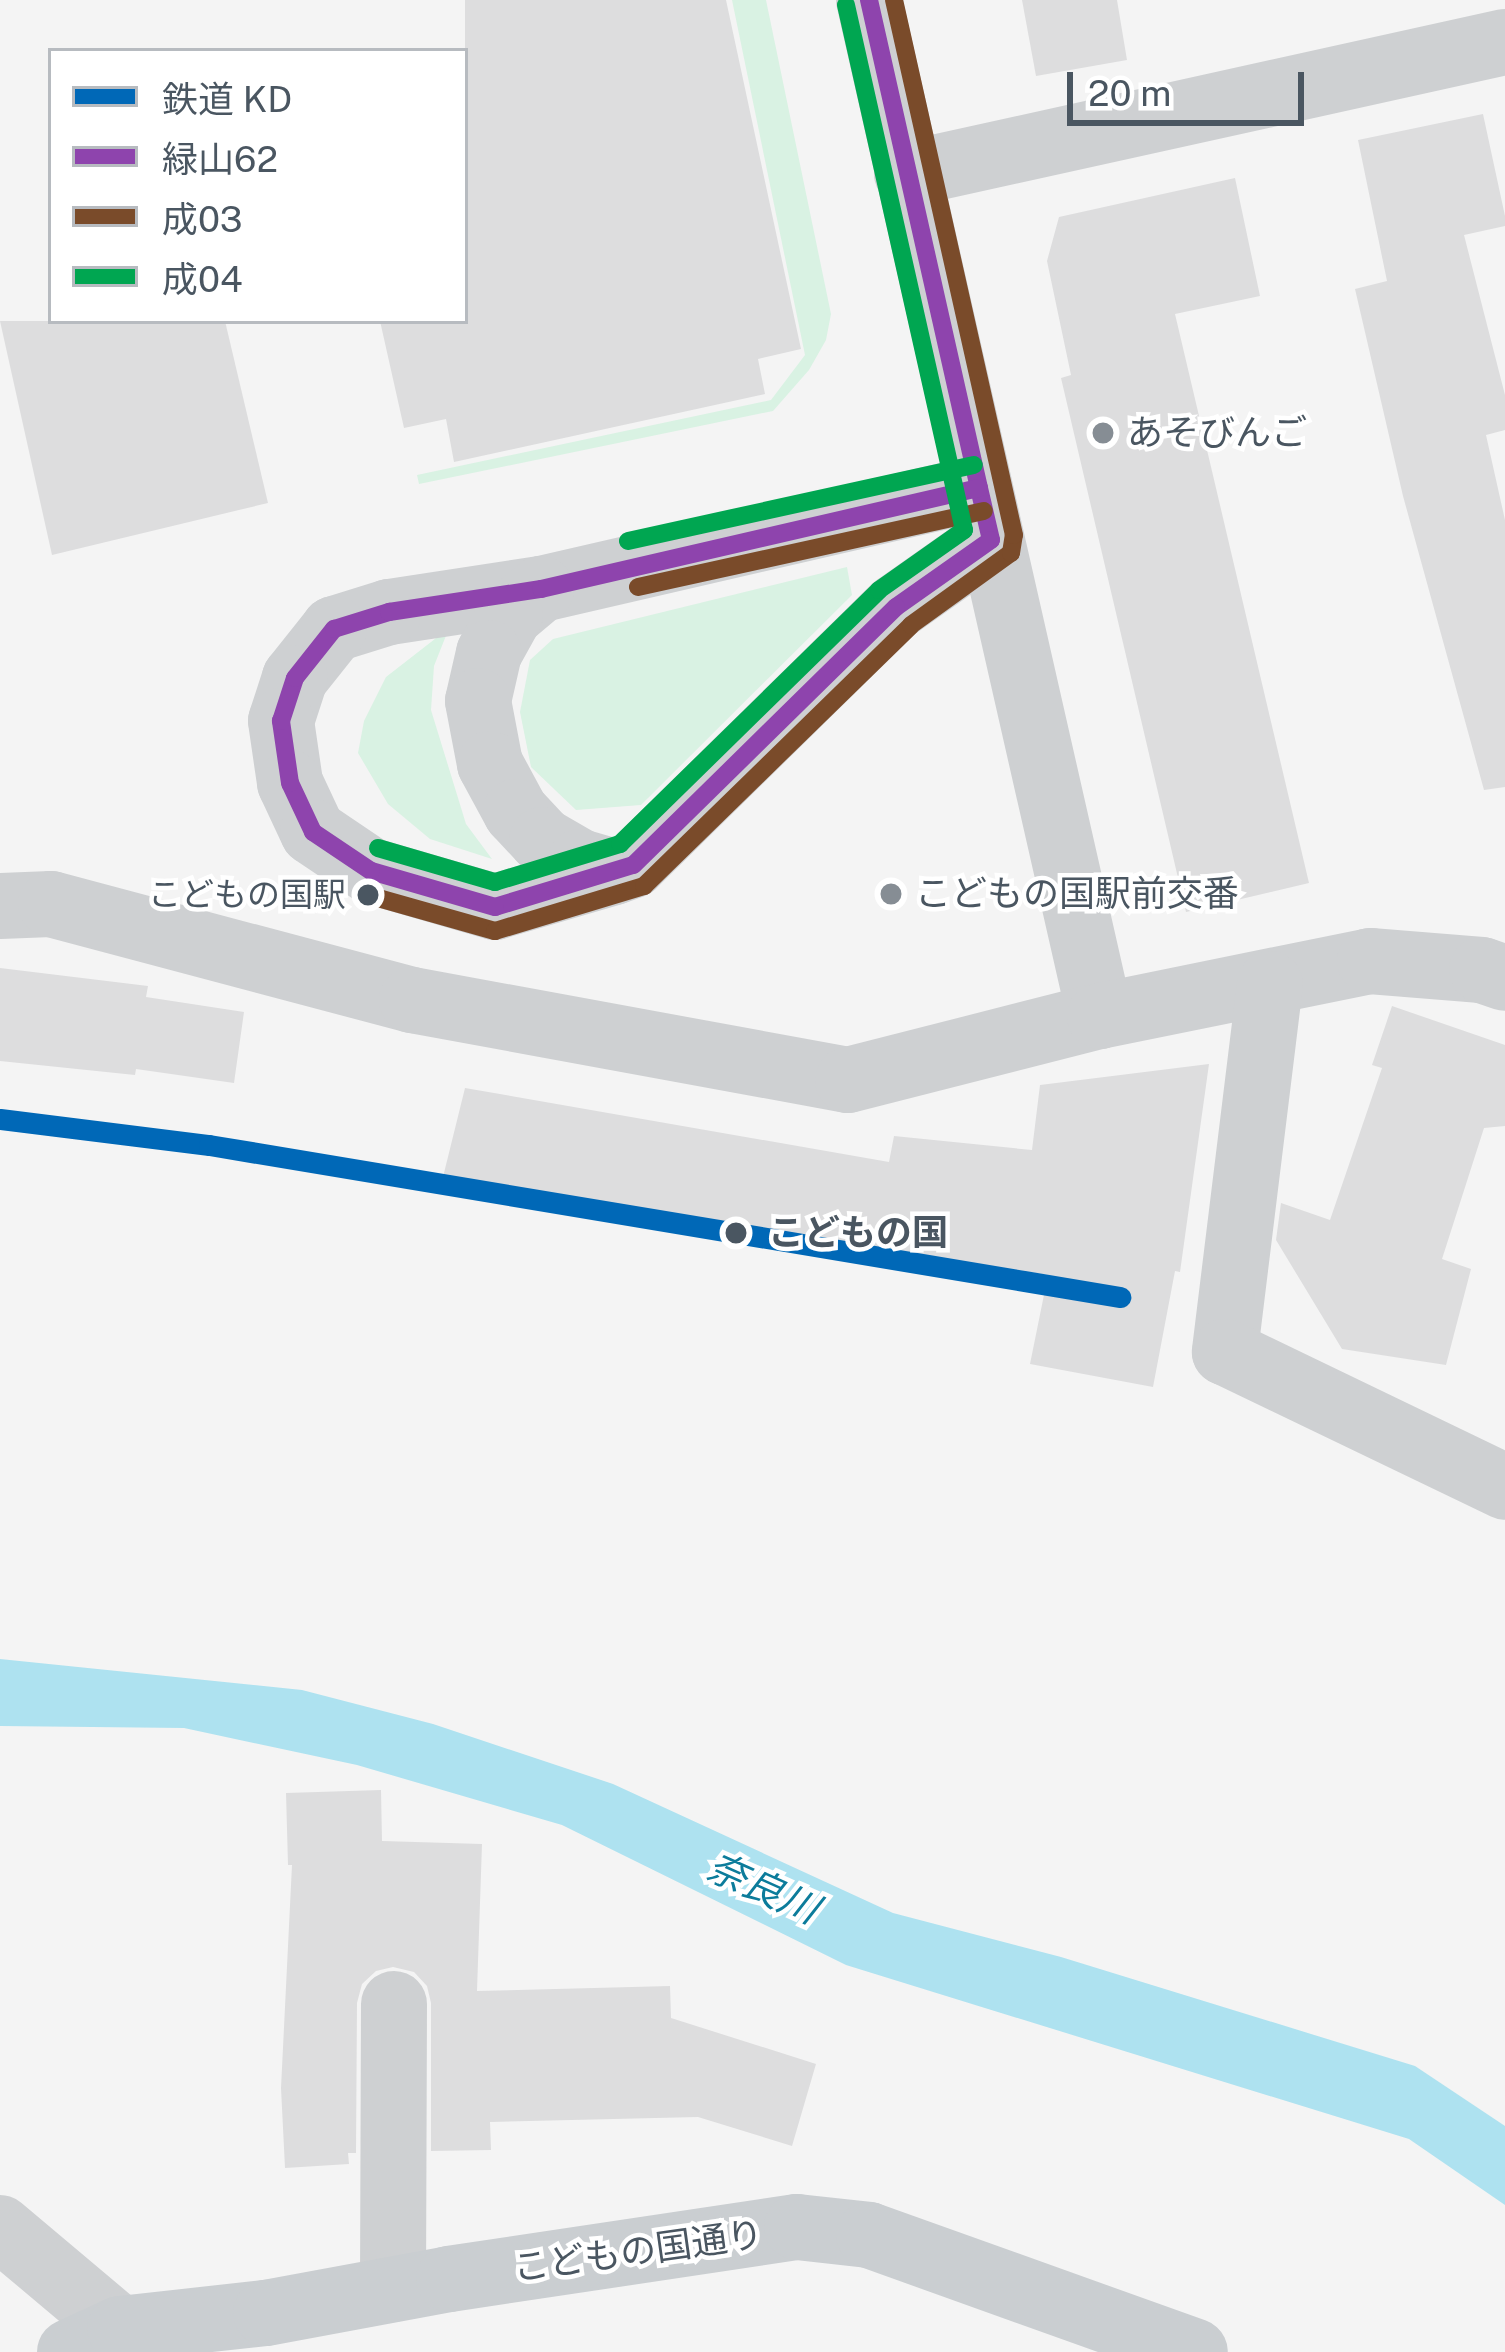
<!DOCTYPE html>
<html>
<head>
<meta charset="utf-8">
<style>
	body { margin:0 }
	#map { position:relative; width:1505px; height:2352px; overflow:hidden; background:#f4f4f4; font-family:"Public Sans","Noto Sans JP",sans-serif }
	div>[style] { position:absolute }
	.green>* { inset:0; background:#d9f2e3 }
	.water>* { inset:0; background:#aee2f0 }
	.building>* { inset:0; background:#ddddde }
	.minor>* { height:66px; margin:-33px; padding:0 33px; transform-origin:33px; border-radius:33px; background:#ced0d2 }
	.major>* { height:66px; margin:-33px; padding:0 33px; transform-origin:33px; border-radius:33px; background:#caced1 }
	.bus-1>* { height:18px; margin:-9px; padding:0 9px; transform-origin:9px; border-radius:9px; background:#8e44ad }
	.bus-2>* { height:18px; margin:-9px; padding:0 9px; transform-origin:9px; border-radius:9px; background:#7a4b2a }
	.bus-3>* { height:18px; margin:-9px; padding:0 9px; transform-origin:9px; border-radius:9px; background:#00a651 }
	.rail-1>* { height:21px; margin:-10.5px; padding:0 10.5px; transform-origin:10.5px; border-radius:10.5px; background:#0068b7 }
	.dots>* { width:33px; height:33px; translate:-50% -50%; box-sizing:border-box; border:6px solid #fff; border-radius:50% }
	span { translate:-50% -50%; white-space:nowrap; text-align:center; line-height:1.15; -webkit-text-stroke:9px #fff; paint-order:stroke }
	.bus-label { font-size:33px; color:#4a5661 }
	.right { translate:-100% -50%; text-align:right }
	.poi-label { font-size:36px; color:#4a5661 }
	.left { translate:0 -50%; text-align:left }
	.stop-label { font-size:36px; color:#4a5661; font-weight:700 }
	.street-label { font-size:36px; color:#4a5661 }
	.water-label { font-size:39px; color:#0c7c9b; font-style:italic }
	.legend { position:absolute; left:48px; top:48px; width:420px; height:276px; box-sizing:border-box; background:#fff; border:3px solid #b7bbc0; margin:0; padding:15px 21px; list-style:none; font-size:36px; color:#4a5661 }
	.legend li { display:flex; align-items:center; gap:24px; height:60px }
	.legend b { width:60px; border:3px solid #b7bbc0 }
	.scale { position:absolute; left:1067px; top:72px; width:237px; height:54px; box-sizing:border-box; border:6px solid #4a5661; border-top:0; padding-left:15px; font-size:36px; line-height:42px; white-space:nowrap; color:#4a5661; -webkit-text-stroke:9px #fff; paint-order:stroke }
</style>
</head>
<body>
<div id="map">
	<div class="green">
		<div style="clip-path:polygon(732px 0,766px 0,831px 314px,826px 340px,809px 370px,773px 411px,419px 484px,417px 475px,771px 400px,805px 355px)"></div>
		<div style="clip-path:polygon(847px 567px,852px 595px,641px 805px,576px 810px,531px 767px,520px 712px,530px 660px,553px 639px)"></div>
		<div style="clip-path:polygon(449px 628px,434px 666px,431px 710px,466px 824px,492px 859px,430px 839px,388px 804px,358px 753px,364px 721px,386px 677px)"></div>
	</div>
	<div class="water">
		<div style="clip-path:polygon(0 1659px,302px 1690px,433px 1724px,613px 1784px,893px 1913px,1061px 1957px,1415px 2066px,1505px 2126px,1505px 2205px,1409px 2139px,846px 1965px,562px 1825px,357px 1765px,184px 1728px,0 1726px)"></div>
	</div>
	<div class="building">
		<div style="clip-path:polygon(465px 0,726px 0,801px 349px,758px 359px,765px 394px,454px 462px,446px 419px,404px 428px,380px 321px,465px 321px)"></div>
		<div style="clip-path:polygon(1022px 0,1117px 0,1127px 60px,1036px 76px)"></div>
		<div style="clip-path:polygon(1483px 114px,1505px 216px,1505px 226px,1464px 235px,1505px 395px,1505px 430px,1486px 435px,1505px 520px,1505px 787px,1484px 790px,1403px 496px,1355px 289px,1387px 281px,1358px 140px)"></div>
		<div style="clip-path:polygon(1235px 178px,1260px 296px,1175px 314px,1309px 883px,1186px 912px,1061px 378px,1071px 375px,1047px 261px,1059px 217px)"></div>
		<div style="clip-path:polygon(0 321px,225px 321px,268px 503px,52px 555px)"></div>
		<div style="clip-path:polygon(0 968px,148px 986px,146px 997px,244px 1012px,234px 1083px,136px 1069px,135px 1075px,0 1061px)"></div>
		<div style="clip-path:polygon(1392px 1006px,1505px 1045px,1505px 1126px,1484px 1128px,1442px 1259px,1471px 1269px,1446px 1365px,1342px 1349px,1276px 1240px,1281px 1203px,1330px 1220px,1382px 1068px,1372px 1065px)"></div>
		<div style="clip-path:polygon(1209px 1064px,1180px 1272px,1175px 1271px,1153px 1387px,1030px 1364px,1048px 1275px,443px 1177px,465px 1088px,889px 1162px,894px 1136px,1032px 1150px,1040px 1085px)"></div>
		<div style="clip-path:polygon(381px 1790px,382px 1841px,482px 1844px,477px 1991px,670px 1986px,671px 2018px,816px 2064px,792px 2146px,698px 2117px,490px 2122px,491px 2150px,431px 2151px,431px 2003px,427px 1986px,414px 1972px,393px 1967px,376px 1971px,362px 1984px,357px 2003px,356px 2153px,348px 2153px,349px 2164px,285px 2168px,281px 2088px,292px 1865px,288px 1865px,286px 1793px)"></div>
	</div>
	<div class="minor">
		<div style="left:869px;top:0;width:1042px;rotate:77.19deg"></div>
		<div style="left:907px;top:174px;width:612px;rotate:-12.45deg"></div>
		<div style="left:979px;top:488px;width:449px;rotate:167deg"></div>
		<div style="left:541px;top:589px;width:154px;rotate:171.4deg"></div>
		<div style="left:389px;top:612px;width:58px;rotate:162.8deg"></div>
		<div style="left:334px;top:629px;width:63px;rotate:128.5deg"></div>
		<div style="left:295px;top:678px;width:45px;rotate:108deg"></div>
		<div style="left:281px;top:721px;width:63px;rotate:81.7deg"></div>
		<div style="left:290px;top:783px;width:54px;rotate:64.9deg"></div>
		<div style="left:313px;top:832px;width:70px;rotate:33.9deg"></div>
		<div style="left:371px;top:871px;width:129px;rotate:16.2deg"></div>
		<div style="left:495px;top:907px;width:124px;rotate:-16.4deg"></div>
		<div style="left:614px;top:872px;width:20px;rotate:-20deg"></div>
		<div style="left:633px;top:865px;width:368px;rotate:-44.5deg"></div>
		<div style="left:896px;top:607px;width:116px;rotate:-35.2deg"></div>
		<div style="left:541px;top:589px;width:40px;rotate:140deg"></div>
		<div style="left:510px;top:615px;width:43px;rotate:118.9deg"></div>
		<div style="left:489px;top:653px;width:49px;rotate:102.9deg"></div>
		<div style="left:478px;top:701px;width:64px;rotate:79.2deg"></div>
		<div style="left:490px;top:764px;width:55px;rotate:61.6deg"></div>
		<div style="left:516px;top:812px;width:38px;rotate:47deg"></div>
		<div style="left:542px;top:840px;width:44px;rotate:30.1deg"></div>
		<div style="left:580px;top:862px;width:35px;rotate:16deg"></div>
		<div style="left:0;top:906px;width:51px;rotate:-2.2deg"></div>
		<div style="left:51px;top:904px;width:374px;rotate:14.9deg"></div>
		<div style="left:412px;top:1000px;width:443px;rotate:10.4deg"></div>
		<div style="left:848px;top:1080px;width:260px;rotate:-14.3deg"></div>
		<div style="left:1100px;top:1016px;width:276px;rotate:-11.5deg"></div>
		<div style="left:1370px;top:961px;width:112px;rotate:4.6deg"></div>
		<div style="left:1482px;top:970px;width:24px;rotate:19deg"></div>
		<div style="left:1270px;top:984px;width:371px;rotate:97deg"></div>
		<div style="left:1225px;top:1352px;width:311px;rotate:25.7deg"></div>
		<div style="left:0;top:2228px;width:157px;rotate:40.1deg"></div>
		<div style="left:393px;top:2289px;width:285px;rotate:-89.8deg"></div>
	</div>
	<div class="major">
		<div style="left:70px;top:2352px;width:55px;rotate:-24.7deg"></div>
		<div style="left:120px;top:2329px;width:147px;rotate:-6.3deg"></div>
		<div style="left:266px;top:2313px;width:186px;rotate:-10.5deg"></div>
		<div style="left:449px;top:2279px;width:352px;rotate:-8.5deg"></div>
		<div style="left:797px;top:2227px;width:72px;rotate:6.3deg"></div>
		<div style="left:869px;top:2235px;width:346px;rotate:19.7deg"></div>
	</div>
	<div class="bus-1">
		<div style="left:869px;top:0;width:500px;rotate:77.3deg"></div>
		<div style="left:979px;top:488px;width:53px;rotate:77deg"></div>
		<div style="left:991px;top:540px;width:116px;rotate:144.8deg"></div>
		<div style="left:896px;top:607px;width:368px;rotate:135.5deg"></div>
		<div style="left:633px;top:865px;width:144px;rotate:163.1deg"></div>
		<div style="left:495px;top:907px;width:129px;rotate:-163.8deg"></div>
		<div style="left:371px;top:871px;width:70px;rotate:-146.1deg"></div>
		<div style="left:313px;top:832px;width:54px;rotate:-115.1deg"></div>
		<div style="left:290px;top:783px;width:63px;rotate:-98.3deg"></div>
		<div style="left:281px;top:721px;width:45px;rotate:-72deg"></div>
		<div style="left:295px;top:678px;width:63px;rotate:-51.5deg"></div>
		<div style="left:334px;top:629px;width:58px;rotate:-17.2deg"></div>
		<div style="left:389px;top:612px;width:154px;rotate:-8.6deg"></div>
		<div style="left:541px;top:589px;width:449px;rotate:-13deg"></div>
	</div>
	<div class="bus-2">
		<div style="left:638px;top:587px;width:354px;rotate:-12.4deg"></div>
		<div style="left:364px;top:894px;width:136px;rotate:15.8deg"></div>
		<div style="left:495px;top:931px;width:156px;rotate:-16.8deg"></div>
		<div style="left:644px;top:886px;width:373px;rotate:-44.3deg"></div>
		<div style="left:911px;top:625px;width:123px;rotate:-35.8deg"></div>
		<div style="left:1011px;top:553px;width:18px;rotate:-81deg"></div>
		<div style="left:1014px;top:535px;width:548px;rotate:-102.64deg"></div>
	</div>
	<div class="bus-3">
		<div style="left:628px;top:541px;width:354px;rotate:-12.4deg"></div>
		<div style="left:378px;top:848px;width:122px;rotate:16.2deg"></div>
		<div style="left:495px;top:882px;width:131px;rotate:-16.9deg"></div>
		<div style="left:620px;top:844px;width:363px;rotate:-44.4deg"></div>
		<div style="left:879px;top:590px;width:104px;rotate:-35.2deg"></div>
		<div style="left:964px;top:530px;width:538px;rotate:-102.67deg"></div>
	</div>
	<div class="rail-1">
		<div style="left:0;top:1119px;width:211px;rotate:7.1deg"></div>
		<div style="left:209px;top:1145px;width:924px;rotate:9.47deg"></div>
	</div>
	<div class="dots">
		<div style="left:1103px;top:433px;background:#868d94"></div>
		<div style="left:891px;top:894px;background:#868d94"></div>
		<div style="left:368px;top:895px;background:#4a5661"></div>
		<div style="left:736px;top:1233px;background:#4a5661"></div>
	</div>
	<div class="bus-label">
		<span class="right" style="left:346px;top:895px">こどもの国駅</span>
	</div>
	<div class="poi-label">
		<span class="left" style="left:1127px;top:433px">あそびんご</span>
		<span class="left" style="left:915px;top:894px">こどもの国駅前交番</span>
	</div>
	<div class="stop-label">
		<span class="left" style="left:768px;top:1233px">こどもの国</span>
	</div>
	<div class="street-label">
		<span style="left:638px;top:2251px;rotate:-8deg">こどもの国通り</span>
	</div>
	<div class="water-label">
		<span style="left:763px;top:1888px;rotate:24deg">奈良川</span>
	</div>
	<ul class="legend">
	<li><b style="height:15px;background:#0068b7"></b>鉄道 KD</li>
	<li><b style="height:15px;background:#8e44ad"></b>緑山62</li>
	<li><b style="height:15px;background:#7a4b2a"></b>成03</li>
	<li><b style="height:15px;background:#00a651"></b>成04</li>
	</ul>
	<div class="scale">20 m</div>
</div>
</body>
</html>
